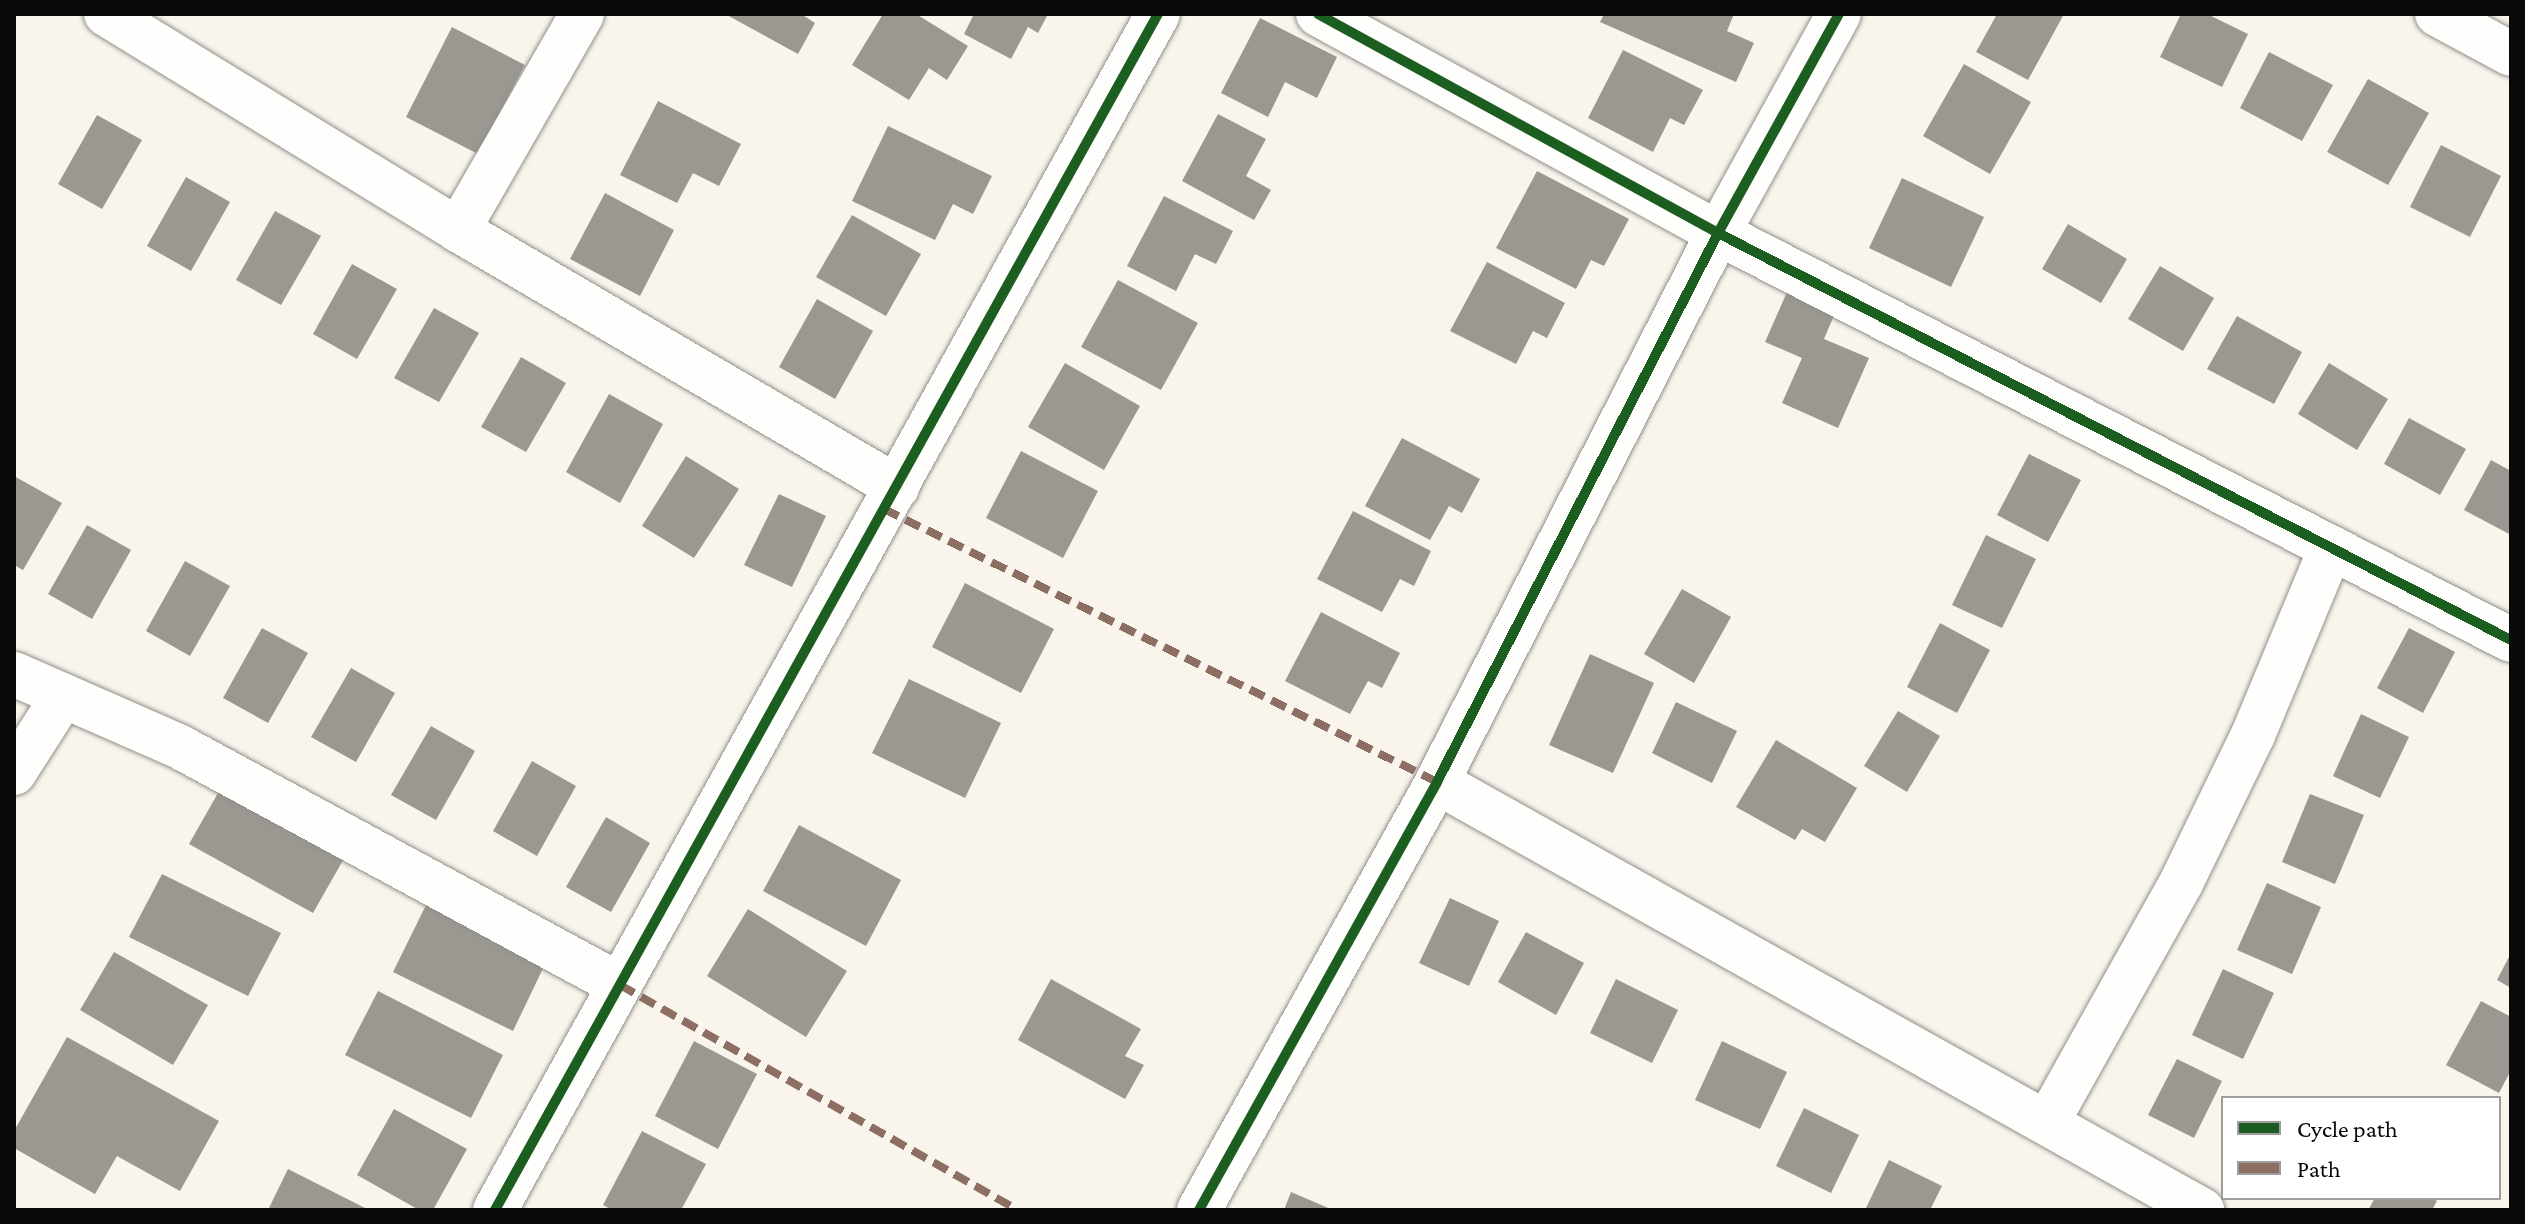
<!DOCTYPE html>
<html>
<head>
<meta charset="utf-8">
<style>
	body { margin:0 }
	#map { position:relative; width:2525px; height:1224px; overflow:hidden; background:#f9f5ec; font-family:"Crimson Pro",serif }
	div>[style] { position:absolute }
	.building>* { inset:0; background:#9b9892 }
	.roads { filter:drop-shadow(0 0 2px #918f8b) drop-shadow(0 0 2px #918f8b) }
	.minor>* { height:44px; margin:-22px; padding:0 22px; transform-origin:22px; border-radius:22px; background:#fefefc }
	.quiet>* { height:8px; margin-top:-4px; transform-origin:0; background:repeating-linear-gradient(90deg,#8d6e63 0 16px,transparent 0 24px) }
	.cycleway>* { height:10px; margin:-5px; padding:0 5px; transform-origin:5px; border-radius:5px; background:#1b5e20 }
	span { translate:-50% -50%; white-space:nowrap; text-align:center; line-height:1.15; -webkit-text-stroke:8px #fff; paint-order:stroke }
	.frame { position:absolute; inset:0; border:16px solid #090909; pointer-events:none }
	.legend { position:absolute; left:2221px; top:1096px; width:280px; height:104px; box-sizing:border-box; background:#fff; border:2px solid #9d9d9d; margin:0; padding:10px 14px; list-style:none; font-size:24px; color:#090909 }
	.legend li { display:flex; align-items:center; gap:16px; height:40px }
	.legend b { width:40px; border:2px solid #9d9d9d }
</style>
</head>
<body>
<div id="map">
	<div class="building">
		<div style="clip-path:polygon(725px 14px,801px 14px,815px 23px,798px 54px)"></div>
		<div style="clip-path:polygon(883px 14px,916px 14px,968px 46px,947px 80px,929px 68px,909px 100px,852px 65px)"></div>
		<div style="clip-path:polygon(974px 14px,1048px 14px,1038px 33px,1028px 27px,1011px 59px,964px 34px)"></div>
		<div style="clip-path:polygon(1604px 14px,1734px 14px,1727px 31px,1754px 43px,1736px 82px,1600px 22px)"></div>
		<div style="clip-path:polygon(1997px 14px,2064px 14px,2028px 80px,1976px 52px)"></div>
		<div style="clip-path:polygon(2181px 14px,2207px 14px,2248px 34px,2222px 87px,2160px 57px)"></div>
		<div style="clip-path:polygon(1260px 18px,1337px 57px,1317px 98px,1285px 82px,1268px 117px,1221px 93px)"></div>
		<div style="clip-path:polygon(452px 27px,525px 65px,478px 154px,406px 117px)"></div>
		<div style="clip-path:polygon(1623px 50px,1703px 90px,1684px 125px,1670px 118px,1653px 152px,1588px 118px)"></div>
		<div style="clip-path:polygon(2269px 52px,2333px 85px,2302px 141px,2240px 108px)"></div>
		<div style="clip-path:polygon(1964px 64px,2031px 102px,1990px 174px,1923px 136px)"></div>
		<div style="clip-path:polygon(2368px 79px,2429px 113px,2388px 185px,2327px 152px)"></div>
		<div style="clip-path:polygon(658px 101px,741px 144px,719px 186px,693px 173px,677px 203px,620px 175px)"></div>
		<div style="clip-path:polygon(1218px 114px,1266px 139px,1246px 176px,1271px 190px,1254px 220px,1182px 181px)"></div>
		<div style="clip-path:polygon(97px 115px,142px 140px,102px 209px,58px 184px)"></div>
		<div style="clip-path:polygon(888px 126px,992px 176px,973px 214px,953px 204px,935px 240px,852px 201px)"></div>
		<div style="clip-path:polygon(2441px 145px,2501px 176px,2470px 237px,2410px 207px)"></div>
		<div style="clip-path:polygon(1537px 171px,1629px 219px,1604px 266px,1591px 260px,1576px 289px,1496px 248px)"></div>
		<div style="clip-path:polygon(186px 177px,230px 202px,191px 271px,147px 246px)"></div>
		<div style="clip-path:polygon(1902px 178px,1984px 217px,1951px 287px,1869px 248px)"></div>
		<div style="clip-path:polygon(605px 193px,674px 230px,640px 296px,570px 259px)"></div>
		<div style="clip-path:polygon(1164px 196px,1233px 231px,1216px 264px,1195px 254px,1176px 291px,1127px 266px)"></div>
		<div style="clip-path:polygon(275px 211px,321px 236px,281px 305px,236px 280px)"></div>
		<div style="clip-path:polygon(852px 215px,921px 254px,886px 316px,816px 277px)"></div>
		<div style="clip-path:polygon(2068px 224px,2127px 259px,2101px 303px,2042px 269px)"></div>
		<div style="clip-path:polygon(1487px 262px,1565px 303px,1547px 338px,1533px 331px,1516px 364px,1450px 331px)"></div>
		<div style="clip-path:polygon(352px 264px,397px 289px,357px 359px,313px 334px)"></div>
		<div style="clip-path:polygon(2160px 266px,2214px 298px,2183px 351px,2128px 319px)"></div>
		<div style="clip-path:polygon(1118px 280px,1198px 323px,1161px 390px,1081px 347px)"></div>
		<div style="clip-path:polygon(1787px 292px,1835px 313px,1824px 339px,1869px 358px,1838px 428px,1782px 403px,1802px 358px,1765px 342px)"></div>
		<div style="clip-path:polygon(817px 299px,873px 331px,835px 399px,779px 367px)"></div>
		<div style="clip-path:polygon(434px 308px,479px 333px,439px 402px,394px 378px)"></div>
		<div style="clip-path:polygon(2237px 316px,2302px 352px,2274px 404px,2207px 369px)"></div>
		<div style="clip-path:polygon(521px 357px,566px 383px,526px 452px,481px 427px)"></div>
		<div style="clip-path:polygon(1065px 363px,1140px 406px,1104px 470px,1028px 427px)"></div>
		<div style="clip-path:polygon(2329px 363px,2388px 399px,2357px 450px,2298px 414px)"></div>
		<div style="clip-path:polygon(609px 394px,663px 424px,620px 503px,566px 472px)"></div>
		<div style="clip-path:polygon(2409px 418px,2466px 449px,2440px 495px,2384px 464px)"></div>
		<div style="clip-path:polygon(1402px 438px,1480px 479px,1462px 513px,1449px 506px,1430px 540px,1365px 506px)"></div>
		<div style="clip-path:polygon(1021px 451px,1098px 491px,1063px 558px,986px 518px)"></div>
		<div style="clip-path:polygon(2029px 454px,2081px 480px,2048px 542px,1997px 515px)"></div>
		<div style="clip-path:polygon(686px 456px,739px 489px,694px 558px,642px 526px)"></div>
		<div style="clip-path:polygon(2491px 460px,2511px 471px,2511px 535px,2464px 510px)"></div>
		<div style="clip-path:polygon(14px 476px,62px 503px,23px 570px,14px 565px)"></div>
		<div style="clip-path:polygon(779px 494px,826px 516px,792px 587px,744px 565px)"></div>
		<div style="clip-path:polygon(1353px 511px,1431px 551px,1414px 586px,1400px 579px,1382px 612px,1317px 579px)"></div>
		<div style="clip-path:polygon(87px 525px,131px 550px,92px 619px,48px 594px)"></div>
		<div style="clip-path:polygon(1986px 535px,2036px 559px,2002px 628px,1952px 605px)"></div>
		<div style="clip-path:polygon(185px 561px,230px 586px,190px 656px,146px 631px)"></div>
		<div style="clip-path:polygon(965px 583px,1054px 629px,1021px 693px,932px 647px)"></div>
		<div style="clip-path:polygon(1682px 589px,1731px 617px,1694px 683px,1644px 654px)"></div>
		<div style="clip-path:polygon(1321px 612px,1400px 653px,1382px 688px,1368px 681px,1350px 714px,1285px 681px)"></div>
		<div style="clip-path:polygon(1940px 623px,1990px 650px,1957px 713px,1907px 687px)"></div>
		<div style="clip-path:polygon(262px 628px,308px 653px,268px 723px,223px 698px)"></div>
		<div style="clip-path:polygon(2409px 628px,2455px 652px,2423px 713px,2377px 688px)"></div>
		<div style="clip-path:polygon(1590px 654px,1654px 683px,1613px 773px,1549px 745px)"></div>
		<div style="clip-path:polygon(351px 668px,395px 693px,356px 762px,311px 737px)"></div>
		<div style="clip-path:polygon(909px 679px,1001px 723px,965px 798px,872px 753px)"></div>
		<div style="clip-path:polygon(1676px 702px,1737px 731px,1712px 783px,1652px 753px)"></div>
		<div style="clip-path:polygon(1898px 711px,1940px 736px,1907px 792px,1864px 766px)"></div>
		<div style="clip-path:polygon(2361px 714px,2409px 737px,2380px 798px,2333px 776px)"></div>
		<div style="clip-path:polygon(431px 726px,475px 751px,436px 820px,391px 795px)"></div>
		<div style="clip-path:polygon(1776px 740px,1857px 788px,1825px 842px,1802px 829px,1795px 840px,1736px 807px)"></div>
		<div style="clip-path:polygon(532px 761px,576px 786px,537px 856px,493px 831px)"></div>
		<div style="clip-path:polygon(222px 786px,346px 855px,313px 913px,189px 844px)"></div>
		<div style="clip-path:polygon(2310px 794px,2364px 815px,2335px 884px,2282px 862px)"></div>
		<div style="clip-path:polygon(606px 817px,650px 843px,611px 912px,566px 887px)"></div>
		<div style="clip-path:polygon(799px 825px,901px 880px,866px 946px,763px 891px)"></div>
		<div style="clip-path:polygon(162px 874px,281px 933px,248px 996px,129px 937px)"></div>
		<div style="clip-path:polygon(2267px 883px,2321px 907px,2292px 974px,2237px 950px)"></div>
		<div style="clip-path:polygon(1450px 898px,1499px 921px,1469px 986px,1419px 963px)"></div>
		<div style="clip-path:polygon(428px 901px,547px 960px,513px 1031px,393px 972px)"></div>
		<div style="clip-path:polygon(748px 909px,847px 971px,806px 1037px,707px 976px)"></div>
		<div style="clip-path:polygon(1526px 932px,1584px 963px,1556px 1015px,1498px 982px)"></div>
		<div style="clip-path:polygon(114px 952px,208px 1005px,173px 1065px,80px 1010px)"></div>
		<div style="clip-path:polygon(2511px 953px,2511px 988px,2497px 980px)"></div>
		<div style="clip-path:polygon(2223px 969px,2274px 993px,2243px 1059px,2192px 1035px)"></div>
		<div style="clip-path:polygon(1051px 979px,1141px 1029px,1125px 1056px,1144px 1065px,1125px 1099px,1018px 1040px)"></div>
		<div style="clip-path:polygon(1616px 979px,1678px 1010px,1652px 1063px,1590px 1033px)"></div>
		<div style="clip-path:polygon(378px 991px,503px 1055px,471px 1118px,345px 1055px)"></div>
		<div style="clip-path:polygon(2481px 1001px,2511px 1017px,2511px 1070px,2499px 1093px,2446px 1065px)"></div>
		<div style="clip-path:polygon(67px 1037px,219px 1121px,180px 1191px,117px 1156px,95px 1194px,14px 1148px,14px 1131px)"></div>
		<div style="clip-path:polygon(694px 1041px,757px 1074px,718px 1149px,655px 1116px)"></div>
		<div style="clip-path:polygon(1722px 1041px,1787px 1072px,1760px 1129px,1695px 1100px)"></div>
		<div style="clip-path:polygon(2177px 1059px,2222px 1081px,2194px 1138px,2148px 1115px)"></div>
		<div style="clip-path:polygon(1804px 1108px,1859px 1135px,1831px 1193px,1776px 1166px)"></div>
		<div style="clip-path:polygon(394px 1109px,467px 1149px,433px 1210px,419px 1210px,357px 1175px)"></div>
		<div style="clip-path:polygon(642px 1131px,706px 1164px,681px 1210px,612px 1210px,603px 1205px)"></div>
		<div style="clip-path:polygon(1889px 1160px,1942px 1186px,1930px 1210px,1865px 1210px)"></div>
		<div style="clip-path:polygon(288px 1169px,369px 1210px,268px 1210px)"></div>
		<div style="clip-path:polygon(1291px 1192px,1333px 1210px,1284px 1210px)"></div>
		<div style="clip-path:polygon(2375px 1198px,2432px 1198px,2437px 1201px,2432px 1210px,2368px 1210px)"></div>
	</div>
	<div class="roads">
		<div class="minor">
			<div style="left:106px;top:14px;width:413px;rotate:31.5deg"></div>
			<div style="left:458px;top:230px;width:509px;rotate:30.35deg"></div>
			<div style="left:1318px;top:14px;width:456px;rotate:28.7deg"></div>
			<div style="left:1718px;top:233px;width:891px;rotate:27.17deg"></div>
			<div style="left:2437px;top:14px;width:84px;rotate:28.4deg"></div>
			<div style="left:458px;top:230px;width:249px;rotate:-60.1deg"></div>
			<div style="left:14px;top:674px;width:181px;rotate:23.7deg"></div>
			<div style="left:180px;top:747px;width:500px;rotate:28.41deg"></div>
			<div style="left:14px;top:773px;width:89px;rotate:-57.4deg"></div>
			<div style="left:1437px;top:782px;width:877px;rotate:29.23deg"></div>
			<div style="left:2048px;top:1121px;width:273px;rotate:-60.8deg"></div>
			<div style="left:2181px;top:883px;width:165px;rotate:-64.1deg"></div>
			<div style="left:2253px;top:735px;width:203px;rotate:-67.4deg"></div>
			<div style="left:495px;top:1210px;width:1367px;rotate:-61deg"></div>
			<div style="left:1199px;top:1210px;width:490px;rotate:-60.9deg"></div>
			<div style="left:1437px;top:782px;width:617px;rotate:-62.89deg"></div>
			<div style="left:1718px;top:233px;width:250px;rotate:-61.1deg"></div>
		</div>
	</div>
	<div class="quiet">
		<div style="left:884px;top:509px;width:617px;rotate:26.27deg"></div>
		<div style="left:620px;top:985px;width:456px;rotate:29.5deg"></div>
	</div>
	<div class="cycleway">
		<div style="left:1318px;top:14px;width:456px;rotate:28.7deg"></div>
		<div style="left:1718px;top:233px;width:891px;rotate:27.17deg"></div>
		<div style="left:495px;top:1210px;width:1367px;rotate:-61deg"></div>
		<div style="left:1199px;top:1210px;width:490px;rotate:-60.9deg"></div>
		<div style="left:1437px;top:782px;width:617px;rotate:-62.89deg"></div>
		<div style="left:1718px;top:233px;width:250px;rotate:-61.1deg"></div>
	</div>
	<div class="frame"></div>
	<ul class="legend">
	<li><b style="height:10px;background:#1b5e20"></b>Cycle path</li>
	<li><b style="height:10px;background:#8d6e63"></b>Path</li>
	</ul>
</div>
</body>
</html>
